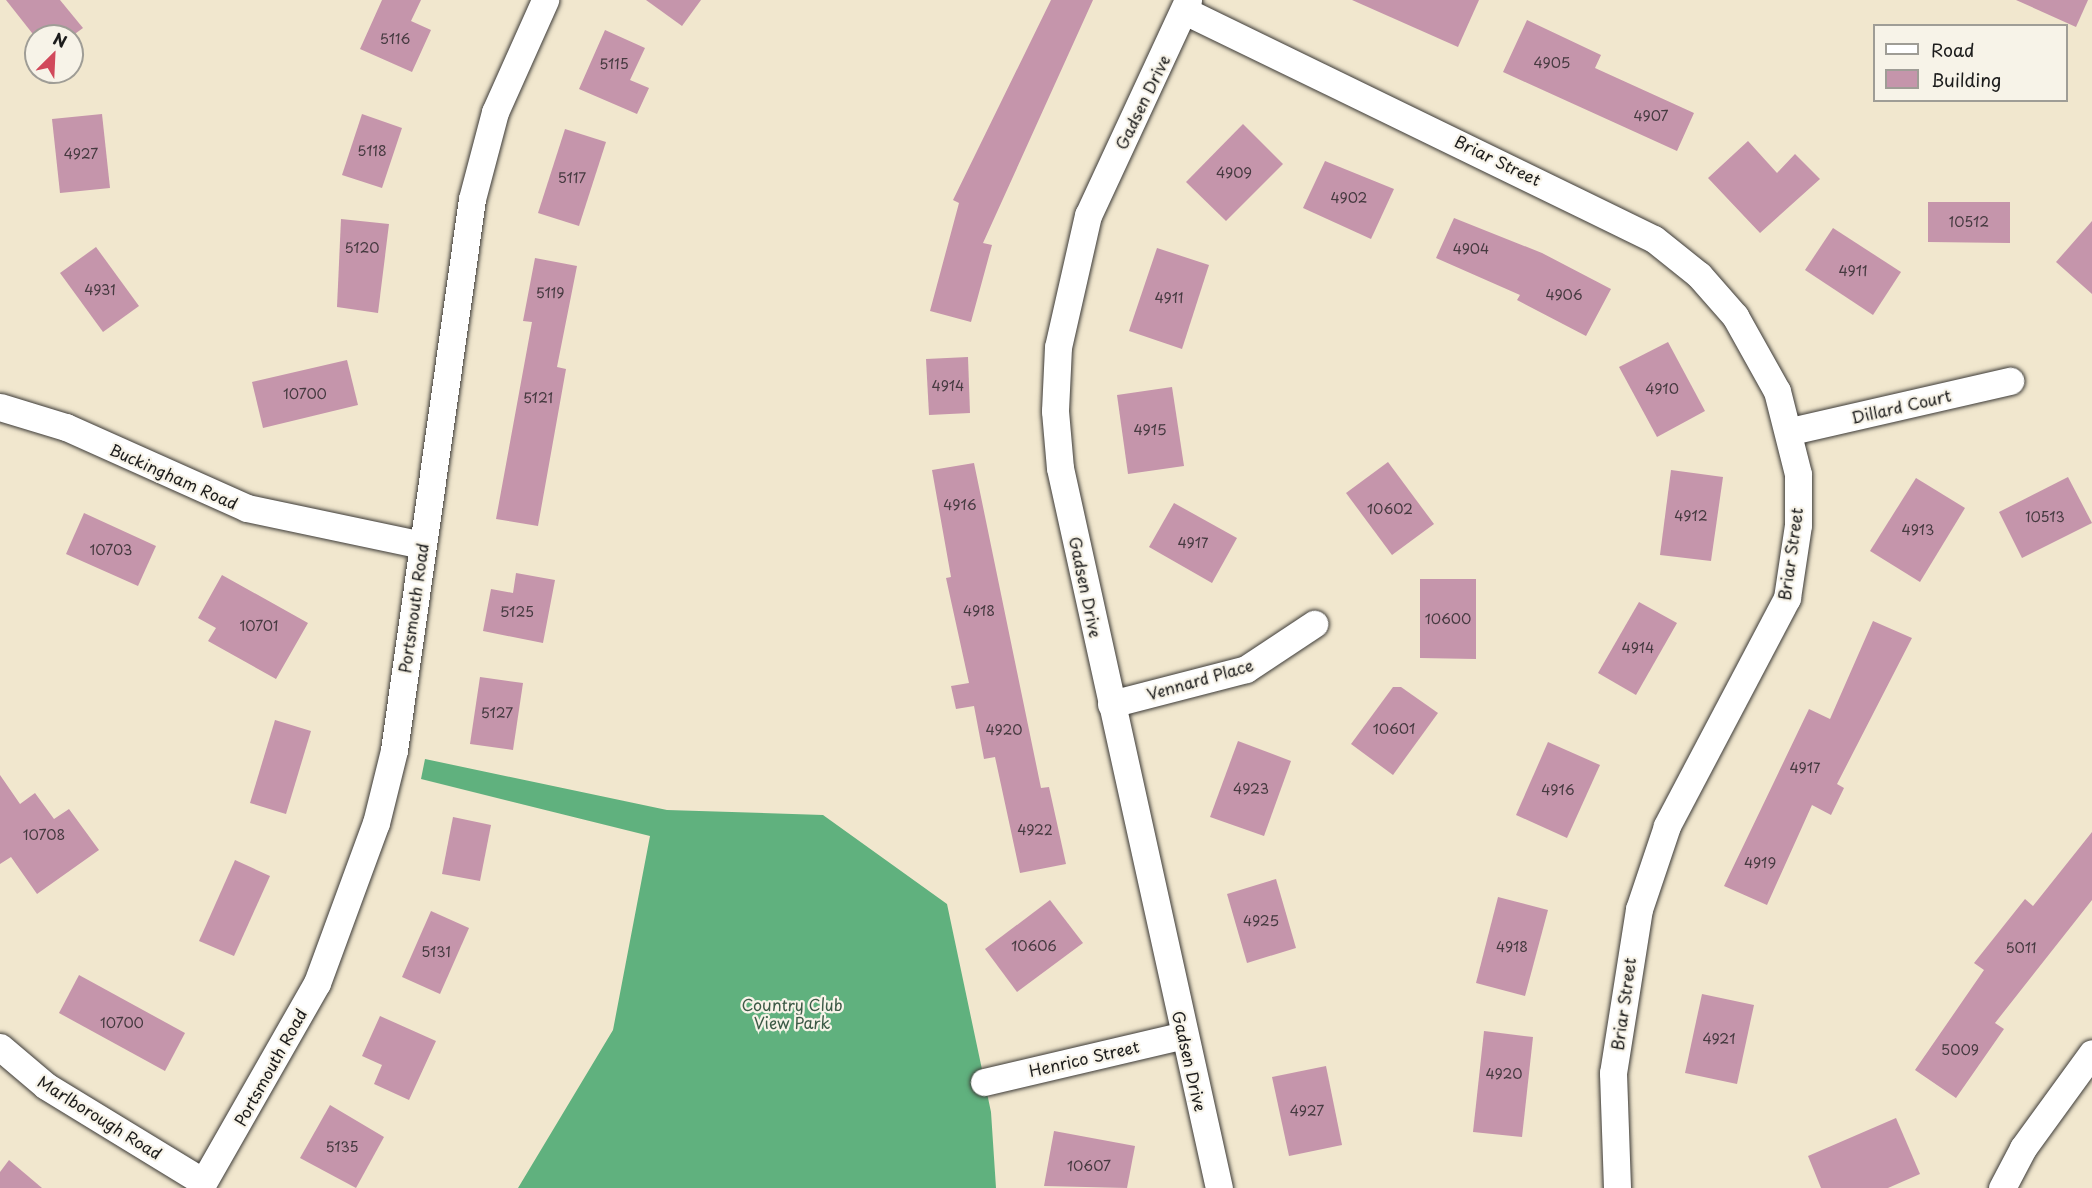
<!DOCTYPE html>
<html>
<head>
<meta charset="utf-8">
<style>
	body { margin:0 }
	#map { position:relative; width:2092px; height:1188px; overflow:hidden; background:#f1e7ce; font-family:"Playpen Sans",sans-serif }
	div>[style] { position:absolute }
	.forest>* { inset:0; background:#60b17e }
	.building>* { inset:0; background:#c595ab }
	.roads { filter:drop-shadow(0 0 2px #3c3a37) drop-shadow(0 0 2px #3c3a37) }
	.minor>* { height:27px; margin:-13.5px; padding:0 13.5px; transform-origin:13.5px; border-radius:13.5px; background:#fff }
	span { translate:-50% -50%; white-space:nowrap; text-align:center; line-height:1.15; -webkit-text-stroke:4.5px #f7f3e8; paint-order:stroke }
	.number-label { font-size:14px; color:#463a40 }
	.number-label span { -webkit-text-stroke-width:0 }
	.street-label { font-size:16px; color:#1c1c1c }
	.park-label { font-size:16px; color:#3c5a46 }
	.legend { position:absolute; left:1873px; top:24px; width:195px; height:78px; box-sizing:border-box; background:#f7f3e8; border:2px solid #9f9d96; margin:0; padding:8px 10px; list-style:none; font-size:18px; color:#1c1c1c }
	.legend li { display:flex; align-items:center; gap:12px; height:30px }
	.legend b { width:30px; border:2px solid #9f9d96 }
	.north { position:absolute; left:24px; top:24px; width:60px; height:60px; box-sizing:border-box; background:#f7f3e8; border:2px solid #9f9d96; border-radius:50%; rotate:24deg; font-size:16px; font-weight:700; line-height:24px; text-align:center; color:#1c1c1c }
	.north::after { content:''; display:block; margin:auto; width:21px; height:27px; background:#d1495b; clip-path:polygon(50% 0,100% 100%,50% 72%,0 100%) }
</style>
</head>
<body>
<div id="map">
	<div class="forest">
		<div style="clip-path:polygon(425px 759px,667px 810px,823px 815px,947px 904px,991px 1112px,996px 1188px,518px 1188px,613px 1030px,650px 836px,421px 779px)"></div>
	</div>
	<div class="building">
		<div style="clip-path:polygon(6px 0,60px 0,83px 28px,72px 36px,36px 38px)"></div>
		<div style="clip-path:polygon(382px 0,421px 0,411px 21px,431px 30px,412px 72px,360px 49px)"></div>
		<div style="clip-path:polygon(646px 0,701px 0,682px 26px)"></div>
		<div style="clip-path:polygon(1051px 0,1093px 0,983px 243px,992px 245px,971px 322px,930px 311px,959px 203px,953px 200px)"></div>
		<div style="clip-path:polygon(1352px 0,1479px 0,1458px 47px)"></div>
		<div style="clip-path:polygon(2016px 0,2088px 0,2076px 27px)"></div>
		<div style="clip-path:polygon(1527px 20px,1601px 55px,1595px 68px,1694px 113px,1677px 151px,1503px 72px)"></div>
		<div style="clip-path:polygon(605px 30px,645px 48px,630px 80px,649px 88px,637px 114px,579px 89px)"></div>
		<div style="clip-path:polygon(102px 114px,110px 188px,60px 193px,52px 119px)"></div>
		<div style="clip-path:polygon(362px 114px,402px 128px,382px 188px,342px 175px)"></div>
		<div style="clip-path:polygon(1243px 124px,1283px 164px,1226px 221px,1186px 182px)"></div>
		<div style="clip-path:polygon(565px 129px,606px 142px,579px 226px,538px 213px)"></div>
		<div style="clip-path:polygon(1748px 141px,1777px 173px,1795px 154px,1820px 179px,1760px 233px,1708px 178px)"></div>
		<div style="clip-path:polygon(1325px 161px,1394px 189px,1371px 239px,1303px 208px)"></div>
		<div style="clip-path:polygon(1928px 202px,2010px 202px,2010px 243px,1928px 242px)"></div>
		<div style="clip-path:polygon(1454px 218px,1542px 253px,1611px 289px,1586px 336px,1517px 300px,1520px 295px,1436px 258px)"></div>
		<div style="clip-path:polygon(341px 219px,389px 224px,378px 313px,337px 307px)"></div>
		<div style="clip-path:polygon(2092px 221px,2092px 294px,2056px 262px)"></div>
		<div style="clip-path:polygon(1833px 228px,1901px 272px,1873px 315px,1805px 270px)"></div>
		<div style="clip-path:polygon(96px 247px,139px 306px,103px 332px,60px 273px)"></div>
		<div style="clip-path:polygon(1157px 248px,1209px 265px,1182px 349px,1129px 331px)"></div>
		<div style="clip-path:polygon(535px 258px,577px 266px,557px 367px,566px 369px,538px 526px,496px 519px,532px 322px,523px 321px)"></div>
		<div style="clip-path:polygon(1668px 342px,1705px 411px,1657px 437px,1619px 367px)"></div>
		<div style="clip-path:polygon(968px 357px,970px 413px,929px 415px,926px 359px)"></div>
		<div style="clip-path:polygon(347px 360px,358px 405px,263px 428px,252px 382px)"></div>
		<div style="clip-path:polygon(1172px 387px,1184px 466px,1128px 474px,1117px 395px)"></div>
		<div style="clip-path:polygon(1388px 462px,1434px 524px,1392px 555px,1346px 493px)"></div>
		<div style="clip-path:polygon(974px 463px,1041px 788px,1049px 787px,1066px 864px,1020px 873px,995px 757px,984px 759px,974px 706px,956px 709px,951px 686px,969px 683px,946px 578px,951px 577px,932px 470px)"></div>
		<div style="clip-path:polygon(1671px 470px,1723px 477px,1711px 561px,1660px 555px)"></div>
		<div style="clip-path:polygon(2068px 477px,2092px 523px,2022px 558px,1999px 512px)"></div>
		<div style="clip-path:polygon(1916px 478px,1965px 508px,1920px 582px,1870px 551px)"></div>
		<div style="clip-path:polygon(1174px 503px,1237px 538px,1212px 583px,1149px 547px)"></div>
		<div style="clip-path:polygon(84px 513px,156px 546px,138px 586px,66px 554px)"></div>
		<div style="clip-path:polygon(516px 573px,555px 580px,543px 643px,483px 631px,491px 589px,513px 593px)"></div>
		<div style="clip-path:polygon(222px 575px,308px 623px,276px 679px,208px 641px,216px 628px,198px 618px)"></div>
		<div style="clip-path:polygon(1420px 579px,1476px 579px,1476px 659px,1420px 658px)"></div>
		<div style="clip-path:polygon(1639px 602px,1677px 623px,1636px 695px,1598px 673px)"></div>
		<div style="clip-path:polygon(1873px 621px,1912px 638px,1837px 784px,1844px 788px,1831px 815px,1812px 805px,1767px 905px,1724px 886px,1809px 709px,1830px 719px)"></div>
		<div style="clip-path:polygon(480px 677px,523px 683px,513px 750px,470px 744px)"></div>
		<div style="clip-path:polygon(1393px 687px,1401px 687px,1438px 713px,1393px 775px,1351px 744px)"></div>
		<div style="clip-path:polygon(275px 720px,311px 731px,286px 814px,250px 803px)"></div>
		<div style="clip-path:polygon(1238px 741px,1291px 761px,1264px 836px,1210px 817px)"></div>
		<div style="clip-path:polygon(1548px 742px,1600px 765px,1567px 838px,1516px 815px)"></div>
		<div style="clip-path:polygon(0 775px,20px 804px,35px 793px,54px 819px,69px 809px,99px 850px,37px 894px,11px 857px,0 864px)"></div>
		<div style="clip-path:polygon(453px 817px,491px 825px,480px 881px,442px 874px)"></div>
		<div style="clip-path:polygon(2092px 832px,2092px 900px,1995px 1023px,2004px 1029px,1956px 1098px,1915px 1070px,1984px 970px,1974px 963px,2025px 899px,2033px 906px)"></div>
		<div style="clip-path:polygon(235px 860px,270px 876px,234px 956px,199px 941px)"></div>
		<div style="clip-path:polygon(1276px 879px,1296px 948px,1247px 963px,1227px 894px)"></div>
		<div style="clip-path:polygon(1498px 897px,1548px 910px,1525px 996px,1476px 983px)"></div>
		<div style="clip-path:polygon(1050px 900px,1083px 943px,1017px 992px,985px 949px)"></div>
		<div style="clip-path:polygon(431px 911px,469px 928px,440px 994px,402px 977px)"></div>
		<div style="clip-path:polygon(79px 975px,185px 1033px,165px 1071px,59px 1013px)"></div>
		<div style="clip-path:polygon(1702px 994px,1754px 1005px,1737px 1084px,1685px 1073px)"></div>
		<div style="clip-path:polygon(380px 1016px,436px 1041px,409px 1100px,374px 1084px,382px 1065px,362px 1056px)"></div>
		<div style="clip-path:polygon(1484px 1031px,1533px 1037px,1522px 1137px,1473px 1132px)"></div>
		<div style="clip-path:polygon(1326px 1066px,1342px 1145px,1289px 1156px,1272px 1077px)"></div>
		<div style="clip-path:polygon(330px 1105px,384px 1137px,356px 1188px,300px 1158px)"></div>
		<div style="clip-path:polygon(1896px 1118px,1920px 1174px,1888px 1188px,1821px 1188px,1808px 1156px)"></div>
		<div style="clip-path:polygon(1054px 1131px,1135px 1146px,1127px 1188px,1044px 1186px)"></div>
		<div style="clip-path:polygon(9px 1160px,42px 1188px,0 1188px,0 1172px)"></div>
	</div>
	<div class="roads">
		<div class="minor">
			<div style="left:1188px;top:0;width:237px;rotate:114.9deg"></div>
			<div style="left:1088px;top:215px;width:135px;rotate:102.8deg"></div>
			<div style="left:1058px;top:347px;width:64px;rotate:92.7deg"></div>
			<div style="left:1055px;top:411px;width:57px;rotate:85deg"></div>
			<div style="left:1060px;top:468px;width:737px;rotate:77.55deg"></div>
			<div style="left:1185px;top:11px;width:521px;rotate:25.93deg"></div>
			<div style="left:1654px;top:239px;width:58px;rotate:38.7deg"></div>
			<div style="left:1699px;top:275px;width:55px;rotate:48.7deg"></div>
			<div style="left:1735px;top:316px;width:86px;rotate:60.8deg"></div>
			<div style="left:1777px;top:391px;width:86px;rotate:75.8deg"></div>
			<div style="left:1798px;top:474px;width:51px;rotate:90deg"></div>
			<div style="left:1798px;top:525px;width:74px;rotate:98.6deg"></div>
			<div style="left:1787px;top:598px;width:258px;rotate:117.8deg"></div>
			<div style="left:1667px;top:826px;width:88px;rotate:108.6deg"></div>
			<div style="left:1639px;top:909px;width:166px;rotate:99deg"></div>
			<div style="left:1613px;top:1073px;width:115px;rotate:88deg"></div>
			<div style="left:0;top:407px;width:69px;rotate:16.9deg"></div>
			<div style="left:66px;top:427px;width:198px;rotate:24.1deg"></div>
			<div style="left:247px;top:508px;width:179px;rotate:11.9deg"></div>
			<div style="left:1791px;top:431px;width:225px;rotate:-12.9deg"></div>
			<div style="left:1111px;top:704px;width:139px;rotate:-14.5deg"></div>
			<div style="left:1246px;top:669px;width:82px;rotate:-33.5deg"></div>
			<div style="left:0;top:1047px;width:60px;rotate:40.3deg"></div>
			<div style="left:46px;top:1086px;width:184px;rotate:31.4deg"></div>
			<div style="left:984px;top:1082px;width:205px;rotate:-13.2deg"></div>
			<div style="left:200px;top:1188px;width:236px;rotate:-60.3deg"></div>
			<div style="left:317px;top:983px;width:171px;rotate:-69.8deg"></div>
			<div style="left:376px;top:823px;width:75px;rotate:-76.1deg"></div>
			<div style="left:394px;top:750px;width:556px;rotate:-81.94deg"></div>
			<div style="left:472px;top:199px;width:90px;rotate:-75.2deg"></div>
			<div style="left:495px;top:112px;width:123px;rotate:-65.9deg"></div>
			<div style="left:2002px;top:1188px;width:45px;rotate:-62.3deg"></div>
			<div style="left:2023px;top:1148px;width:117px;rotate:-54deg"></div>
		</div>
	</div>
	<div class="number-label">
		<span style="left:395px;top:39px">5116</span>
		<span style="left:1552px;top:63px">4905</span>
		<span style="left:614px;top:64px">5115</span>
		<span style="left:1651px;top:116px">4907</span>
		<span style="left:372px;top:151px">5118</span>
		<span style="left:81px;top:154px">4927</span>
		<span style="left:1234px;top:173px">4909</span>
		<span style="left:572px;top:178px">5117</span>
		<span style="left:1349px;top:198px">4902</span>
		<span style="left:1969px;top:222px">10512</span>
		<span style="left:362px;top:248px">5120</span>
		<span style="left:1471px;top:249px">4904</span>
		<span style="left:1853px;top:271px">4911</span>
		<span style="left:100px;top:290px">4931</span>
		<span style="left:550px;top:293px">5119</span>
		<span style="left:1564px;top:295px">4906</span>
		<span style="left:1169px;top:298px">4911</span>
		<span style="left:948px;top:386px">4914</span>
		<span style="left:1662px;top:389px">4910</span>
		<span style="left:305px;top:394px">10700</span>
		<span style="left:538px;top:398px">5121</span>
		<span style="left:1150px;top:430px">4915</span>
		<span style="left:960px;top:505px">4916</span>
		<span style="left:1390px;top:509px">10602</span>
		<span style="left:1691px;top:516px">4912</span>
		<span style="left:2045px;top:517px">10513</span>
		<span style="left:1918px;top:530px">4913</span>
		<span style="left:1193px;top:543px">4917</span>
		<span style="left:111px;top:550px">10703</span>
		<span style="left:979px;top:611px">4918</span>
		<span style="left:517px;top:612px">5125</span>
		<span style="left:1448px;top:619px">10600</span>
		<span style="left:259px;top:626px">10701</span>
		<span style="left:1638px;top:648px">4914</span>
		<span style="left:497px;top:713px">5127</span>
		<span style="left:1394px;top:729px">10601</span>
		<span style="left:1004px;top:730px">4920</span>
		<span style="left:1805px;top:768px">4917</span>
		<span style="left:1251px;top:789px">4923</span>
		<span style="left:1558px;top:790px">4916</span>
		<span style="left:1035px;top:830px">4922</span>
		<span style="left:44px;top:835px">10708</span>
		<span style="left:1760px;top:863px">4919</span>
		<span style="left:1261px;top:921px">4925</span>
		<span style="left:1034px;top:946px">10606</span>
		<span style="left:1512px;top:947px">4918</span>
		<span style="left:2021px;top:948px">5011</span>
		<span style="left:436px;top:952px">5131</span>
		<span style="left:122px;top:1023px">10700</span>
		<span style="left:1719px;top:1039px">4921</span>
		<span style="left:1960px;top:1050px">5009</span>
		<span style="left:1504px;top:1074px">4920</span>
		<span style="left:1307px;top:1111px">4927</span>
		<span style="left:342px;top:1147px">5135</span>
		<span style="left:1089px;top:1166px">10607</span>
	</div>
	<div class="street-label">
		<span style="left:1142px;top:102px;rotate:-64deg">Gadsen Drive</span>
		<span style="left:1498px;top:160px;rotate:26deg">Briar Street</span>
		<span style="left:1901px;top:406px;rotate:-13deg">Dillard Court</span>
		<span style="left:174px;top:476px;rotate:24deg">Buckingham Road</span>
		<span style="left:1790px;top:554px;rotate:-82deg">Briar Street</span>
		<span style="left:1086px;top:587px;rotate:78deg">Gadsen Drive</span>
		<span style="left:413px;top:608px;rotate:-82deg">Portsmouth Road</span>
		<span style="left:1200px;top:679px;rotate:-16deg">Vennard Place</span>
		<span style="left:1623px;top:1004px;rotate:-82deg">Briar Street</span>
		<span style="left:1084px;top:1058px;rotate:-13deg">Henrico Street</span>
		<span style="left:1190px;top:1061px;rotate:77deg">Gadsen Drive</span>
		<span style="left:270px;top:1067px;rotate:-61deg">Portsmouth Road</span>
		<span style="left:100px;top:1117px;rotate:32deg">Marlborough Road</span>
	</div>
	<div class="park-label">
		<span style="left:792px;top:1013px">Country Club<br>View Park</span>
	</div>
	<ul class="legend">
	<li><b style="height:8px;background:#fff"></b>Road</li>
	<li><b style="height:16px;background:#c595ab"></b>Building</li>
	</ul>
	<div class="north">N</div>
</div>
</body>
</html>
